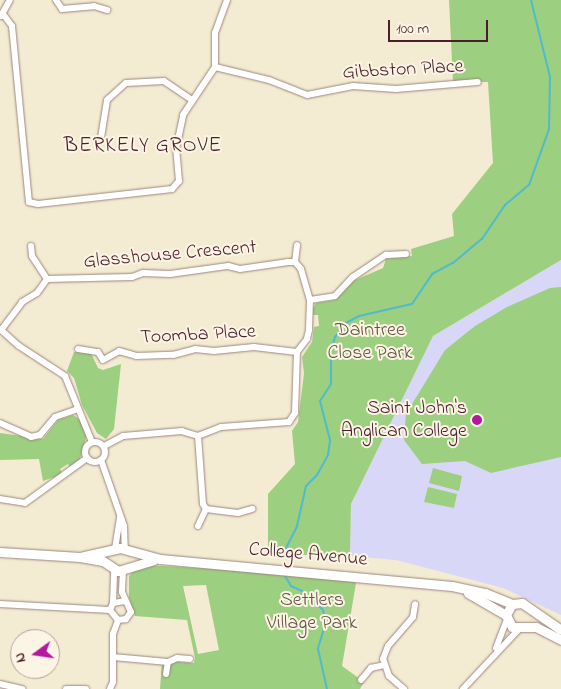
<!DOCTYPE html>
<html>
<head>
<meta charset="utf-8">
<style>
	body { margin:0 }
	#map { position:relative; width:561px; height:689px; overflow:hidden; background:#f3ebd2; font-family:"Indie Flower",sans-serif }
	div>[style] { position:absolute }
	.built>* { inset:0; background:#d9d7f8 }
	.green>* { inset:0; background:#9ccf7f }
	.stream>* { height:2px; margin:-1px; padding:0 1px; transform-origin:1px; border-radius:1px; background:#51bace }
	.roads { filter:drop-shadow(0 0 1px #9e857e) drop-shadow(0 0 1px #9e857e) }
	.street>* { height:6px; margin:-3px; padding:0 3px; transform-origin:3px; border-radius:3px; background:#fff }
	.street>.ring { margin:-3px; padding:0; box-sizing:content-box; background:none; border:6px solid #fff; border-radius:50% }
	.secondary>* { height:9px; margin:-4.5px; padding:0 4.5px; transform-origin:4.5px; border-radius:4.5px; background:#fff }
	.dots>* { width:14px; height:14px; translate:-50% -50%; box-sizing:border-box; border:2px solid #fcf5e5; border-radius:50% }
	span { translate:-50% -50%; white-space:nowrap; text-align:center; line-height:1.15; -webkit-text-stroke:4px #fcf5e5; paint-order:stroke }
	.street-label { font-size:20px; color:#4a1f2b }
	.park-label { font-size:20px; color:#635444 }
	.poi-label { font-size:20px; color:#4a1f2b }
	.right { translate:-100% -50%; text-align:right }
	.neighbourhood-label { font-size:21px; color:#4a1f2b; letter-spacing:1px }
	.north { position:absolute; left:10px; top:629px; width:50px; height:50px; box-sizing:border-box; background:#fcf5e5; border:1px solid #b59f9b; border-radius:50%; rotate:256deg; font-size:14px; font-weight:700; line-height:20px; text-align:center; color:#4a1f2b }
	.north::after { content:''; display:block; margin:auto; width:18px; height:22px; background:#b5179e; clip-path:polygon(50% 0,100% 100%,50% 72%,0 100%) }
	.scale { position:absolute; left:388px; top:20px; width:100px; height:22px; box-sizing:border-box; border:2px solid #4a1f2b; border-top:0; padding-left:6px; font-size:15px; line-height:18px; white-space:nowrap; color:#4a1f2b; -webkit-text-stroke:4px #fcf5e5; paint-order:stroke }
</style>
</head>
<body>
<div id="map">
	<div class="built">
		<div style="clip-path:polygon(561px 260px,561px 615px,503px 588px,396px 560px,350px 556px,351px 504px,433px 336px)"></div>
	</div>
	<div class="green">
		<div style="clip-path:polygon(449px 0,561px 0,561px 260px,433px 336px,351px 504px,350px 556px,268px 554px,268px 494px,295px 464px,292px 431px,298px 422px,304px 373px,302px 357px,312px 342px,314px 327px,319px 326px,318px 315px,313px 315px,313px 308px,316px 303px,335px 300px,353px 281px,383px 268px,386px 259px,412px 256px,411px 249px,454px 236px,452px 214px,493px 163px,488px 82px,453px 82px)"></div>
		<div style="clip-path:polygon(561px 287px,561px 457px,491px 473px,465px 461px,422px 464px,404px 440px,406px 414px,445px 350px,475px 326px,507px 307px,550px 288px)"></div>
		<div style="clip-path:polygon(90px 351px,98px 368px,103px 370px,121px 364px,114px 429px,106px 439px,97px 433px,82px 405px,74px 378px,67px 371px,74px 352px)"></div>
		<div style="clip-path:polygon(73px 415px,81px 420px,87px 435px,79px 462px,71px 468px,68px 464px,60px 469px,63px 474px,43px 481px,39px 459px,0 460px,0 433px,43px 439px,58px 420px)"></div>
		<div style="clip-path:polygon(433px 468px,462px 476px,459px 491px,429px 483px)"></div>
		<div style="clip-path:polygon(428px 487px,457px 494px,454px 508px,424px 502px)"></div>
		<div style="clip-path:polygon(evenodd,147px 565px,357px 577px,342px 666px,364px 682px,360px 689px,160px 689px,162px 661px,194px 663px,195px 658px,187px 620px,135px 616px,129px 598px,129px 576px,137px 567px,147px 565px,206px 585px,219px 650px,198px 654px,183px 586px,206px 585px)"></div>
	</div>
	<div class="stream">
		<div style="left:286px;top:548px;width:25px;rotate:-63deg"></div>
		<div style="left:297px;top:526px;width:41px;rotate:-77.3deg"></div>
		<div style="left:306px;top:486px;width:16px;rotate:-45deg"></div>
		<div style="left:317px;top:475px;width:23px;rotate:-61deg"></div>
		<div style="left:328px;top:455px;width:15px;rotate:-82deg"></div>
		<div style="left:330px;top:440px;width:40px;rotate:-104.4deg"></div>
		<div style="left:320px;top:401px;width:20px;rotate:-57deg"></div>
		<div style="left:331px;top:384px;width:34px;rotate:-90deg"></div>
		<div style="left:331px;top:350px;width:14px;rotate:-73deg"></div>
		<div style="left:335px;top:337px;width:18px;rotate:-52deg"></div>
		<div style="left:346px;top:323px;width:15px;rotate:-28deg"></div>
		<div style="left:359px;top:316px;width:54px;rotate:-12.8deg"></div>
		<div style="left:412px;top:304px;width:36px;rotate:-56deg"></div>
		<div style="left:432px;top:274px;width:24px;rotate:-28deg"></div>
		<div style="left:453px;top:263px;width:38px;rotate:-40deg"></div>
		<div style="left:482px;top:239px;width:41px;rotate:-55.9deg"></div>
		<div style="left:505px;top:205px;width:31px;rotate:-40deg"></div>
		<div style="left:529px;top:185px;width:59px;rotate:-70.3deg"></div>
		<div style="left:549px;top:129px;width:52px;rotate:-88.9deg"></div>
		<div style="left:550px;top:77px;width:79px;rotate:-103.9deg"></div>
		<div style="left:285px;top:576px;width:12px;rotate:59deg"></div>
		<div style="left:291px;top:586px;width:12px;rotate:24deg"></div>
		<div style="left:302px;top:591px;width:28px;rotate:42deg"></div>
		<div style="left:323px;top:610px;width:12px;rotate:76deg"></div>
		<div style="left:326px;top:622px;width:28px;rotate:107deg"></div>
		<div style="left:318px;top:649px;width:41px;rotate:77.3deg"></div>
	</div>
	<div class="roads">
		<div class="street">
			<div style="left:56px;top:0;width:11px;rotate:56deg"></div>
			<div style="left:62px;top:9px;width:32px;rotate:-5deg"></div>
			<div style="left:94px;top:6px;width:14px;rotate:17deg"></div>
			<div style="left:3px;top:14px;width:15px;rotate:53deg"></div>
			<div style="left:12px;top:26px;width:177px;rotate:84.5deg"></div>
			<div style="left:29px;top:202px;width:9px;rotate:13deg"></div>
			<div style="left:38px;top:204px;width:135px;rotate:-6.4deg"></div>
			<div style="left:172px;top:189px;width:11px;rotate:-49deg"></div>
			<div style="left:179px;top:181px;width:32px;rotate:-95deg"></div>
			<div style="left:176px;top:149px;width:35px;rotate:-78deg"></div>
			<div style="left:183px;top:115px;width:58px;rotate:-56.3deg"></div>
			<div style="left:215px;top:67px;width:34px;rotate:-90deg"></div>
			<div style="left:215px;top:33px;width:35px;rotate:-70deg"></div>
			<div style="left:1px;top:16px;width:18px;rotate:-61deg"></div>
			<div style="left:215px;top:67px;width:56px;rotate:13.5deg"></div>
			<div style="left:269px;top:80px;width:41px;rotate:21.5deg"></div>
			<div style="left:307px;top:95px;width:47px;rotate:-11.1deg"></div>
			<div style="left:353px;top:86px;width:43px;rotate:4deg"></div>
			<div style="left:396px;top:89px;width:82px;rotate:-4.9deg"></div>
			<div style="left:101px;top:138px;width:38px;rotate:-81deg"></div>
			<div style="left:107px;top:100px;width:25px;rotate:-42deg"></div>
			<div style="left:126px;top:83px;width:38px;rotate:-3deg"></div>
			<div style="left:164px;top:81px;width:32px;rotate:34deg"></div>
			<div style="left:31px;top:246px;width:10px;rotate:84deg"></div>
			<div style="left:32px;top:256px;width:27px;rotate:57deg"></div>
			<div style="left:295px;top:262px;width:17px;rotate:-83deg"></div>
			<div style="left:310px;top:300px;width:25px;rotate:-9deg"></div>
			<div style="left:335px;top:296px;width:26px;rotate:-47deg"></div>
			<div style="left:353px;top:277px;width:40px;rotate:-34deg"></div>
			<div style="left:386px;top:255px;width:20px;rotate:-3deg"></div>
			<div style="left:0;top:329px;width:25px;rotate:42deg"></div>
			<div style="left:19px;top:346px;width:55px;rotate:33.1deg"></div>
			<div style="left:65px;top:376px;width:71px;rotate:67.8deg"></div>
			<div style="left:2px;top:329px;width:34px;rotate:-53deg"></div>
			<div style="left:22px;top:302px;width:17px;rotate:-31deg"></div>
			<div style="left:37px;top:293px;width:17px;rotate:-54deg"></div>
			<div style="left:47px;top:279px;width:85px;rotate:-1.3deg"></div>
			<div style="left:132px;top:277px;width:12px;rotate:-20deg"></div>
			<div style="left:143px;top:273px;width:27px;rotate:2deg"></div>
			<div style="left:170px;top:274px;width:59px;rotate:-7.9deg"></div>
			<div style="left:228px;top:266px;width:12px;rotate:14deg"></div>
			<div style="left:240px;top:269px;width:49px;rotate:-8.3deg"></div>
			<div style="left:288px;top:262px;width:7px"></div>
			<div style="left:295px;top:262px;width:9px;rotate:49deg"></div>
			<div style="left:301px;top:269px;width:32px;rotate:74deg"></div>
			<div style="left:310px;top:300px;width:30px;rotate:92deg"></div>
			<div style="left:309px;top:330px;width:9px;rotate:103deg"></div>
			<div style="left:307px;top:339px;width:16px;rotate:128deg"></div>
			<div style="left:297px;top:352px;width:61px;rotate:91.9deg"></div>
			<div style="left:295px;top:413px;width:11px;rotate:124deg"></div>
			<div style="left:289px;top:422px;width:68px;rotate:175.8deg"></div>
			<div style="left:221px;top:427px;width:25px;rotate:159deg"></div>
			<div style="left:198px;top:436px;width:17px;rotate:-163deg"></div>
			<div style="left:182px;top:431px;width:59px;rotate:175.2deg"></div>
			<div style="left:123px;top:436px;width:21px;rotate:152deg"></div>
			<div style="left:78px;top:349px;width:20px;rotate:9deg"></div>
			<div style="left:98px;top:352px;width:9px;rotate:58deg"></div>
			<div style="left:103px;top:360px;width:18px;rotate:-29deg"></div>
			<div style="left:119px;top:351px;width:18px;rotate:16deg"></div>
			<div style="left:136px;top:356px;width:37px;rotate:-2deg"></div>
			<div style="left:173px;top:355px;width:23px;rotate:-15deg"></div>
			<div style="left:195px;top:349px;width:19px;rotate:6deg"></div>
			<div style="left:214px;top:351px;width:40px;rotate:-5.7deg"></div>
			<div style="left:254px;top:347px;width:43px;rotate:6.6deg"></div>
			<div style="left:0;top:423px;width:34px;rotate:24deg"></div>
			<div style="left:31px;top:437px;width:9px;rotate:-13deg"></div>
			<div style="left:40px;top:435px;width:23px;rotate:-50deg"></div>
			<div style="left:55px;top:417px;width:24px;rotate:-19deg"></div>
			<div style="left:198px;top:436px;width:68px;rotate:85.8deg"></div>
			<div style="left:203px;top:504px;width:6px;rotate:59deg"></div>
			<div style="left:206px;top:509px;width:32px;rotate:7deg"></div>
			<div style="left:238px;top:513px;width:15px;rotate:-16deg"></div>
			<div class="ring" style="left:85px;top:442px;width:14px;height:14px"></div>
			<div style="left:101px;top:460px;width:70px;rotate:70.8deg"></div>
			<div style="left:124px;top:526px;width:23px;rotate:88deg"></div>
			<div style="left:0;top:499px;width:25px;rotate:9deg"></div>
			<div style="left:25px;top:503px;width:77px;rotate:-36deg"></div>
			<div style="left:198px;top:526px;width:19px;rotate:-65deg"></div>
			<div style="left:115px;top:549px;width:33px;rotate:-81deg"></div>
			<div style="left:123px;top:571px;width:21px;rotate:93deg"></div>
			<div style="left:122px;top:592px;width:22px;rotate:66deg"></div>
			<div style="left:131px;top:612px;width:9px;rotate:126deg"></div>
			<div style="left:126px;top:619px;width:8px;rotate:173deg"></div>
			<div style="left:118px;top:620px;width:13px;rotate:-129deg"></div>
			<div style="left:110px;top:610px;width:8px;rotate:-67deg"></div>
			<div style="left:113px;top:603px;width:12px;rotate:-9deg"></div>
			<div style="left:113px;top:603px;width:34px;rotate:-88deg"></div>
			<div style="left:0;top:604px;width:110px;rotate:3.1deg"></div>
			<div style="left:496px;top:648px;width:30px;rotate:-69deg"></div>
			<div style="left:113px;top:657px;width:55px;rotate:5.2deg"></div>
			<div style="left:166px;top:674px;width:12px;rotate:-81deg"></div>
			<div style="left:168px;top:662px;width:10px;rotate:-24deg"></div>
			<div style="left:177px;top:658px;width:13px;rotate:4deg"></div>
			<div style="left:361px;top:680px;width:16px;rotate:-50deg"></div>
			<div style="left:371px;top:668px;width:13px;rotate:-13deg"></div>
			<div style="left:0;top:684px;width:23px;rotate:13deg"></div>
			<div style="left:66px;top:689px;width:20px"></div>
			<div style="left:110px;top:689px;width:8px;rotate:-67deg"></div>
			<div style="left:113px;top:682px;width:48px;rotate:-90deg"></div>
			<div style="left:113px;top:634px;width:15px;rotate:-70deg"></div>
			<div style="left:404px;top:689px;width:20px;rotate:-139deg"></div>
			<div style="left:389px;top:676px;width:18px;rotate:-109deg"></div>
			<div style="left:383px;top:659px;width:14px;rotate:-69deg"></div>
			<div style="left:388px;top:646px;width:38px;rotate:-49deg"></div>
			<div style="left:413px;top:617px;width:13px;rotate:-81deg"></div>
			<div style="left:463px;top:689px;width:83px;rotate:-46.9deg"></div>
		</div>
		<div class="secondary">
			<div style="left:0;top:552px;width:80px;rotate:3.6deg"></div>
			<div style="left:80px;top:557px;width:23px;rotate:10deg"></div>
			<div style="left:103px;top:561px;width:18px;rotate:34deg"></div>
			<div style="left:118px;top:571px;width:37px;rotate:-17deg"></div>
			<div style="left:80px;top:557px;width:41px;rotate:-12.7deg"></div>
			<div style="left:120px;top:548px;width:41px;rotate:15.4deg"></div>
			<div style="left:160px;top:559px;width:293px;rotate:5.3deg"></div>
			<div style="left:452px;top:586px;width:34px;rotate:12deg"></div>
			<div style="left:485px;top:593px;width:29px;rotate:22deg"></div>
			<div style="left:512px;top:604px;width:10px;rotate:-6deg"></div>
			<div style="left:522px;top:603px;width:47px;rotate:34.7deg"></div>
			<div style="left:468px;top:593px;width:44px;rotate:30.1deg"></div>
			<div style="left:512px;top:604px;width:13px;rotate:119deg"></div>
			<div style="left:506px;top:615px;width:13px;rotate:63deg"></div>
			<div style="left:512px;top:627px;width:24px"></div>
			<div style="left:536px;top:627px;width:28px;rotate:27deg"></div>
		</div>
	</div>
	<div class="dots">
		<div style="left:477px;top:420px;background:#b5179e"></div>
	</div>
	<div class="street-label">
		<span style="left:403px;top:70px;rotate:-3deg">Gibbston Place</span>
		<span style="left:170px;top:255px;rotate:-5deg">Glasshouse Crescent</span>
		<span style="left:198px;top:335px;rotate:-3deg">Toomba Place</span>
		<span style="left:308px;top:555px;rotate:5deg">College Avenue</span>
	</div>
	<div class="park-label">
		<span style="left:370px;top:342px">Daintree<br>Close Park</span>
		<span style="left:312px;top:612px">Settlers<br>Village Park</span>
	</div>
	<div class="poi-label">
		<span class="right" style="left:467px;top:420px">Saint John's<br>Anglican College</span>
	</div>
	<div class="neighbourhood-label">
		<span style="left:143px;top:146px">BERKELY GROVE</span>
	</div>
	<div class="north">N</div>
	<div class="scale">100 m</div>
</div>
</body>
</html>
